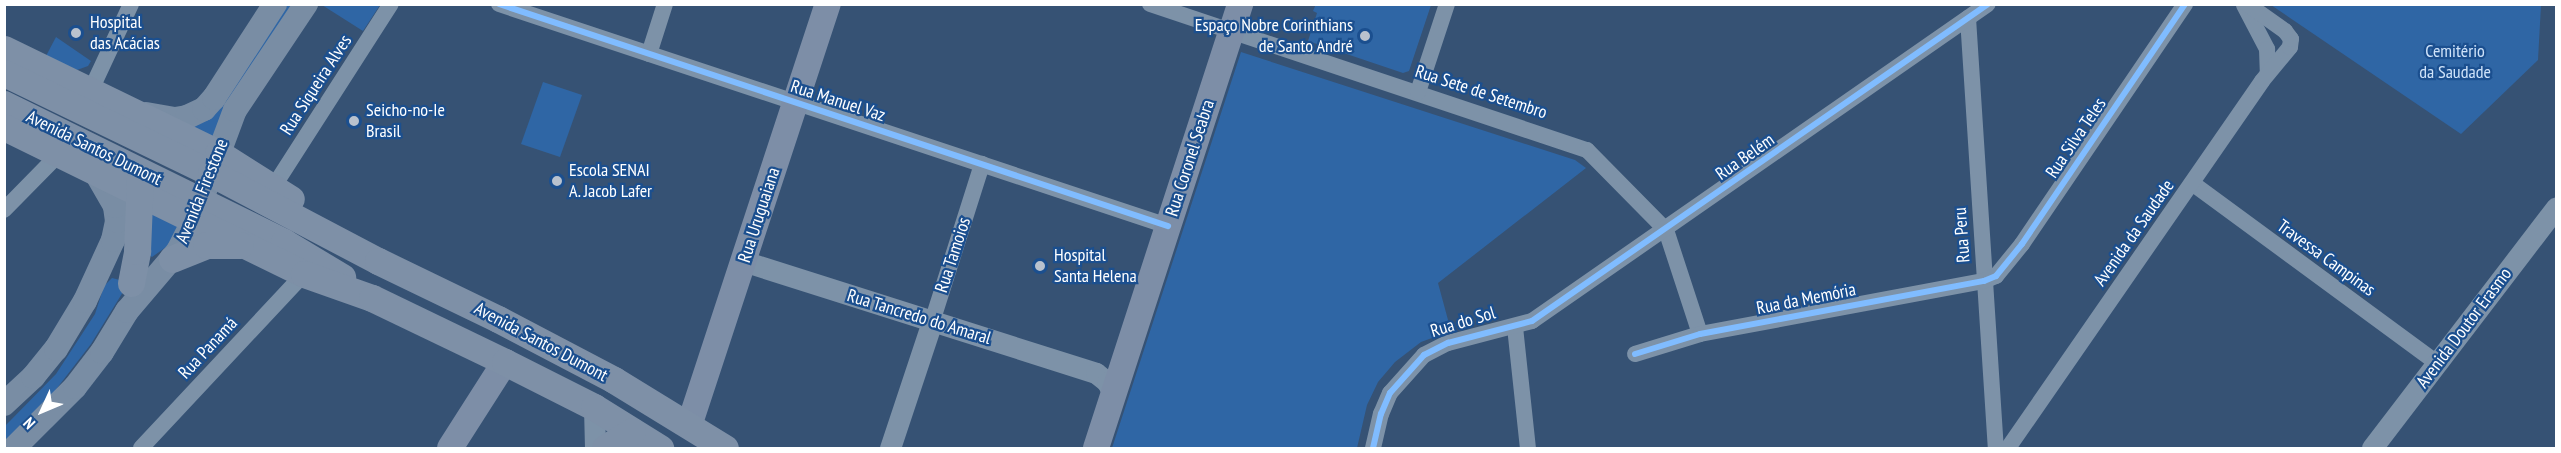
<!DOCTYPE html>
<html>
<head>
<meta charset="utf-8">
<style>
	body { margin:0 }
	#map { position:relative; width:2561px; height:453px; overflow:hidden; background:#365274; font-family:"PT Sans Narrow",sans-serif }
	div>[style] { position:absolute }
	.green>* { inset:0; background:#2f66a5 }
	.minor>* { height:16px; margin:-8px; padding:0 8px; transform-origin:8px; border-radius:8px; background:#7d92a8 }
	.tertiary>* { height:21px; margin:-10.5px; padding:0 10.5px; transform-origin:10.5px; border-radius:10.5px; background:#7d92a8 }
	.secondary>* { height:24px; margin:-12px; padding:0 12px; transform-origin:12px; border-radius:12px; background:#798da4 }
	.primary>* { height:26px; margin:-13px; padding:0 13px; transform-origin:13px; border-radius:13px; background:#7d8ea7 }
	.trunk>* { height:27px; margin:-13.5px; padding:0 13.5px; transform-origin:13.5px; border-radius:13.5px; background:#7e90a7 }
	.cycleway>* { height:6px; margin:-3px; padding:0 3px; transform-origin:3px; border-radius:3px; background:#80bcff }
	.dots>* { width:16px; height:16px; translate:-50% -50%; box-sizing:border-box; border:3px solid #1b4f8f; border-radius:50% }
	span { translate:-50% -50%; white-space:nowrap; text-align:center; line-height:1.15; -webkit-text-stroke:4.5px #1b4f8f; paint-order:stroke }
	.poi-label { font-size:18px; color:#fff }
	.left { translate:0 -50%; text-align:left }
	.right { translate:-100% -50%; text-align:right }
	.park-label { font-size:18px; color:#cfe3fa }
	.street-label { font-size:18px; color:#fff }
	.frame { position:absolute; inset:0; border:6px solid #fff; pointer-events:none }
	.north { position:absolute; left:12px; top:381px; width:60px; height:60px; -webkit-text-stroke:4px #1b4f8f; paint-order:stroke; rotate:226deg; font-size:16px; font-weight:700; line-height:24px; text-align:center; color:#fff }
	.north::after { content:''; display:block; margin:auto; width:21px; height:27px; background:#fff; clip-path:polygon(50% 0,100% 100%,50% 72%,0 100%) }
</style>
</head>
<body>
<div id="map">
	<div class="green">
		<div style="clip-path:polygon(1316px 4px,1431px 4px,1431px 5px,1409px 71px,1403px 73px,1308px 41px,1317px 13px,1313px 11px)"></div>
		<div style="clip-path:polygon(286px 5px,296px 5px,213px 142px,182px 124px)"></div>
		<div style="clip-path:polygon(322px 5px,380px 5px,363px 31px)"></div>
		<div style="clip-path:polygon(2271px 5px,2541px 5px,2538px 60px,2461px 134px)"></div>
		<div style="clip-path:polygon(56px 37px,91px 61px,88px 66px,77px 70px,46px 56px)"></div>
		<div style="clip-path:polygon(1241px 52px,1575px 160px,1586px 168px,1438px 283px,1451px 331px,1421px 342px,1395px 362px,1378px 382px,1367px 405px,1357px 448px,1112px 448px)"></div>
		<div style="clip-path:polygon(543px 82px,582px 95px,560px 157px,521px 144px)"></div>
		<div style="clip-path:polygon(149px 210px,182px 224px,169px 245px,152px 257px,149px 255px)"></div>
		<div style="clip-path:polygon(112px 278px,120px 280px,123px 292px,91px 344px,54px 392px,5px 441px,5px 426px,56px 374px,95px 314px,104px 286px)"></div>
	</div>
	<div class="minor">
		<div style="left:499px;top:4px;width:705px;rotate:18.36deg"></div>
		<div style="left:1150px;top:4px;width:461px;rotate:18.5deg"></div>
		<div style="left:1587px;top:150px;width:112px;rotate:45.4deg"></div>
		<div style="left:1666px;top:230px;width:109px;rotate:71.9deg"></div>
		<div style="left:2244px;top:5px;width:50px;rotate:62.4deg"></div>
		<div style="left:2267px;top:49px;width:24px;rotate:88deg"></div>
		<div style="left:1968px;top:18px;width:431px;rotate:86.3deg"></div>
		<div style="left:649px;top:54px;width:52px;rotate:-72.3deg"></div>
		<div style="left:90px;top:92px;width:97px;rotate:-65deg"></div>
		<div style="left:1418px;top:92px;width:93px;rotate:-71.8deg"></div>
		<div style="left:2192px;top:183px;width:304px;rotate:36.3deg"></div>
		<div style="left:274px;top:186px;width:216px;rotate:-57.3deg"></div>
		<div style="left:4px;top:210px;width:78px;rotate:-45.5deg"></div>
		<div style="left:932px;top:322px;width:166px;rotate:-72.4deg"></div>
		<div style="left:1515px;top:327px;width:122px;rotate:83.9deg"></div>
		<div style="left:1635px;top:354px;width:68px;rotate:-17.1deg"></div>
		<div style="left:1700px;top:334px;width:289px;rotate:-10.6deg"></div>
		<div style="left:1984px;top:281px;width:13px;rotate:-23deg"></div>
		<div style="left:1996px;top:276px;width:41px;rotate:-50.9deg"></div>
		<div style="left:2022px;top:244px;width:290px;rotate:-55.8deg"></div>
		<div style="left:141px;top:448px;width:238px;rotate:-46.9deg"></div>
		<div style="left:1373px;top:448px;width:35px;rotate:-77deg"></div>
		<div style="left:1381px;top:414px;width:23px;rotate:-67deg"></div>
		<div style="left:1390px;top:393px;width:51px;rotate:-48.2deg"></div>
		<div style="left:1424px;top:355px;width:27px;rotate:-27deg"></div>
		<div style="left:1448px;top:343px;width:87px;rotate:-14.7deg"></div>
		<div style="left:1532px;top:321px;width:555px;rotate:-34.81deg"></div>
		<div style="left:2008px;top:448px;width:446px;rotate:-55.3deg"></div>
		<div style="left:2262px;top:81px;width:44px;rotate:-50.5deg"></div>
		<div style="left:2290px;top:47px;width:8px;rotate:-83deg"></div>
		<div style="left:2291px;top:39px;width:10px;rotate:-127deg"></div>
		<div style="left:2285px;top:31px;width:47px;rotate:-144.6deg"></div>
	</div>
	<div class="tertiary">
		<div style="left:743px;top:261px;width:370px;rotate:17.6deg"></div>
		<div style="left:1096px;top:373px;width:14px;rotate:39deg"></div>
		<div style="left:1107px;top:382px;width:13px;rotate:63deg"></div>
		<div style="left:594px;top:407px;width:41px;rotate:88.6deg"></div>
		<div style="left:890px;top:448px;width:133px;rotate:-71.6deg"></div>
		<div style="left:2372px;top:448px;width:303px;rotate:-52.6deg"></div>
	</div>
	<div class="secondary">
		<div style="left:146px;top:114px;width:29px;rotate:10deg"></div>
		<div style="left:175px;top:119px;width:12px;rotate:-9deg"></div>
		<div style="left:187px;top:117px;width:19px;rotate:-25deg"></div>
		<div style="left:204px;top:109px;width:15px;rotate:-48deg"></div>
		<div style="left:214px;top:98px;width:112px;rotate:-57deg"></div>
		<div style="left:4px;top:404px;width:40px;rotate:-43deg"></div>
		<div style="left:33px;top:377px;width:36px;rotate:-51deg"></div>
		<div style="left:56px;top:349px;width:56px;rotate:-58.9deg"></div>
		<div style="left:85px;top:301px;width:67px;rotate:-65.3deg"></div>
		<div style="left:113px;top:240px;width:19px;rotate:-78deg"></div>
		<div style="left:117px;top:221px;width:15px;rotate:-98deg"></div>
		<div style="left:115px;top:206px;width:39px;rotate:-120deg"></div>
		<div style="left:14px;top:448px;width:86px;rotate:-45deg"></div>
		<div style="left:75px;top:387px;width:44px;rotate:-52.4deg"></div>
		<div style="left:102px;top:352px;width:48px;rotate:-58.6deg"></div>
		<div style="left:127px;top:311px;width:79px;rotate:-49.6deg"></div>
		<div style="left:178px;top:251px;width:35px;rotate:-63deg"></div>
		<div style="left:194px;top:220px;width:117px;rotate:-69.6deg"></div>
		<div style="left:235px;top:110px;width:128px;rotate:-56.2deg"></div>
	</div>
	<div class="primary">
		<div style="left:689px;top:426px;width:444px;rotate:-71.8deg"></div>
		<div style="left:450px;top:448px;width:102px;rotate:-57.4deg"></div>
		<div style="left:1096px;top:448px;width:467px;rotate:-72deg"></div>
	</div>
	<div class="trunk">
		<div style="left:4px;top:49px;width:238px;rotate:25.9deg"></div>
		<div style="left:218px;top:153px;width:86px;rotate:32.2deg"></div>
		<div style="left:4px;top:73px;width:230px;rotate:25.8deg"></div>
		<div style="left:211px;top:173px;width:189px;rotate:27.8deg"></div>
		<div style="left:378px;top:261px;width:133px;rotate:25.8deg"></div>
		<div style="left:498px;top:319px;width:131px;rotate:27.7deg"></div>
		<div style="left:614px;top:380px;width:130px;rotate:31.5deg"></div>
		<div style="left:4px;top:104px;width:312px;rotate:26.2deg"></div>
		<div style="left:284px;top:242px;width:68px;rotate:31.1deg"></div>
		<div style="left:4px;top:127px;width:334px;rotate:26.1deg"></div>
		<div style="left:304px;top:274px;width:72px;rotate:19.4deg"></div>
		<div style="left:372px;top:298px;width:148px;rotate:25.7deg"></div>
		<div style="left:505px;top:362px;width:100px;rotate:26.8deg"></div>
		<div style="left:594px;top:407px;width:78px;rotate:31.8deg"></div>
		<div style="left:172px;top:259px;width:37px;rotate:-22deg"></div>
		<div style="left:206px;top:245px;width:34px"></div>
		<div style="left:131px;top:283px;width:33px;rotate:-79deg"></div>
		<div style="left:137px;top:251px;width:74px;rotate:-87.7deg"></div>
		<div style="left:605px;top:448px;width:32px;rotate:-32deg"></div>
	</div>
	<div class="cycleway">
		<div style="left:499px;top:4px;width:705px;rotate:18.36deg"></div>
		<div style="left:1635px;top:354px;width:68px;rotate:-17.1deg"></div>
		<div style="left:1700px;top:334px;width:289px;rotate:-10.6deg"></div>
		<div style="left:1984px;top:281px;width:13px;rotate:-23deg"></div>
		<div style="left:1996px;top:276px;width:41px;rotate:-50.9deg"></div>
		<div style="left:2022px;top:244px;width:290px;rotate:-55.8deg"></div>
		<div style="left:1373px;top:448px;width:35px;rotate:-77deg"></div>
		<div style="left:1381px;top:414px;width:23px;rotate:-67deg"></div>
		<div style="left:1390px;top:393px;width:51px;rotate:-48.2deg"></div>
		<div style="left:1424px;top:355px;width:27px;rotate:-27deg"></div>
		<div style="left:1448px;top:343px;width:87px;rotate:-14.7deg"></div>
		<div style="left:1532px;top:321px;width:555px;rotate:-34.81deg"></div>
	</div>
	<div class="dots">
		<div style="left:76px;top:33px;background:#b9c2ce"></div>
		<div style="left:1365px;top:36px;background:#b9c2ce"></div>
		<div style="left:354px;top:121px;background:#b9c2ce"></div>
		<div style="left:557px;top:181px;background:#b9c2ce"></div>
		<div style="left:1040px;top:266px;background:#b9c2ce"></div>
	</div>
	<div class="poi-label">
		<span class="left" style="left:90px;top:33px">Hospital<br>das Acácias</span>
		<span class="right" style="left:1353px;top:36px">Espaço Nobre Corinthians<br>de Santo André</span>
		<span class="left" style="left:366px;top:121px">Seicho-no-Ie<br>Brasil</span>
		<span class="left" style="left:569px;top:181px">Escola SENAI<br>A. Jacob Lafer</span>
		<span class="left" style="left:1054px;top:266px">Hospital<br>Santa Helena</span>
	</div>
	<div class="park-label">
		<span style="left:2455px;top:62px">Cemitério<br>da Saudade</span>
	</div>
	<div class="street-label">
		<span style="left:316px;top:85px;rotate:-57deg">Rua Siqueira Alves</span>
		<span style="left:1481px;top:92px;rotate:18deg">Rua Sete de Setembro</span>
		<span style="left:838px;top:101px;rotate:18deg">Rua Manuel Vaz</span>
		<span style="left:2076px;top:138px;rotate:-56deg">Rua Silva Teles</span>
		<span style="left:94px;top:148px;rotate:26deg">Avenida Santos Dumont</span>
		<span style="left:1745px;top:157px;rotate:-35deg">Rua Belém</span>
		<span style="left:1190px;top:158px;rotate:-72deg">Rua Coronel Seabra</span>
		<span style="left:202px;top:191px;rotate:-68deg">Avenida Firestone</span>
		<span style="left:759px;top:215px;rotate:-72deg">Rua Uruguaiana</span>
		<span style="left:2134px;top:233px;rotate:-55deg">Avenida da Saudade</span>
		<span style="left:1962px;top:235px;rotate:-94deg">Rua Peru</span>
		<span style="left:953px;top:255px;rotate:-72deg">Rua Tamoios</span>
		<span style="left:2326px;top:258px;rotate:36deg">Travessa Campinas</span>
		<span style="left:1806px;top:299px;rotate:-11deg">Rua da Memória</span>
		<span style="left:919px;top:317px;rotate:17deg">Rua Tancredo do Amaral</span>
		<span style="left:1463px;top:322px;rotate:-17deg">Rua do Sol</span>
		<span style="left:2464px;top:328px;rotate:-53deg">Avenida Doutor Erasmo</span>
		<span style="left:541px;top:342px;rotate:28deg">Avenida Santos Dumont</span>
		<span style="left:208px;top:348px;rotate:-47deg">Rua Panamá</span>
	</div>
	<div class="frame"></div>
	<div class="north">N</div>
</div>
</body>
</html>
